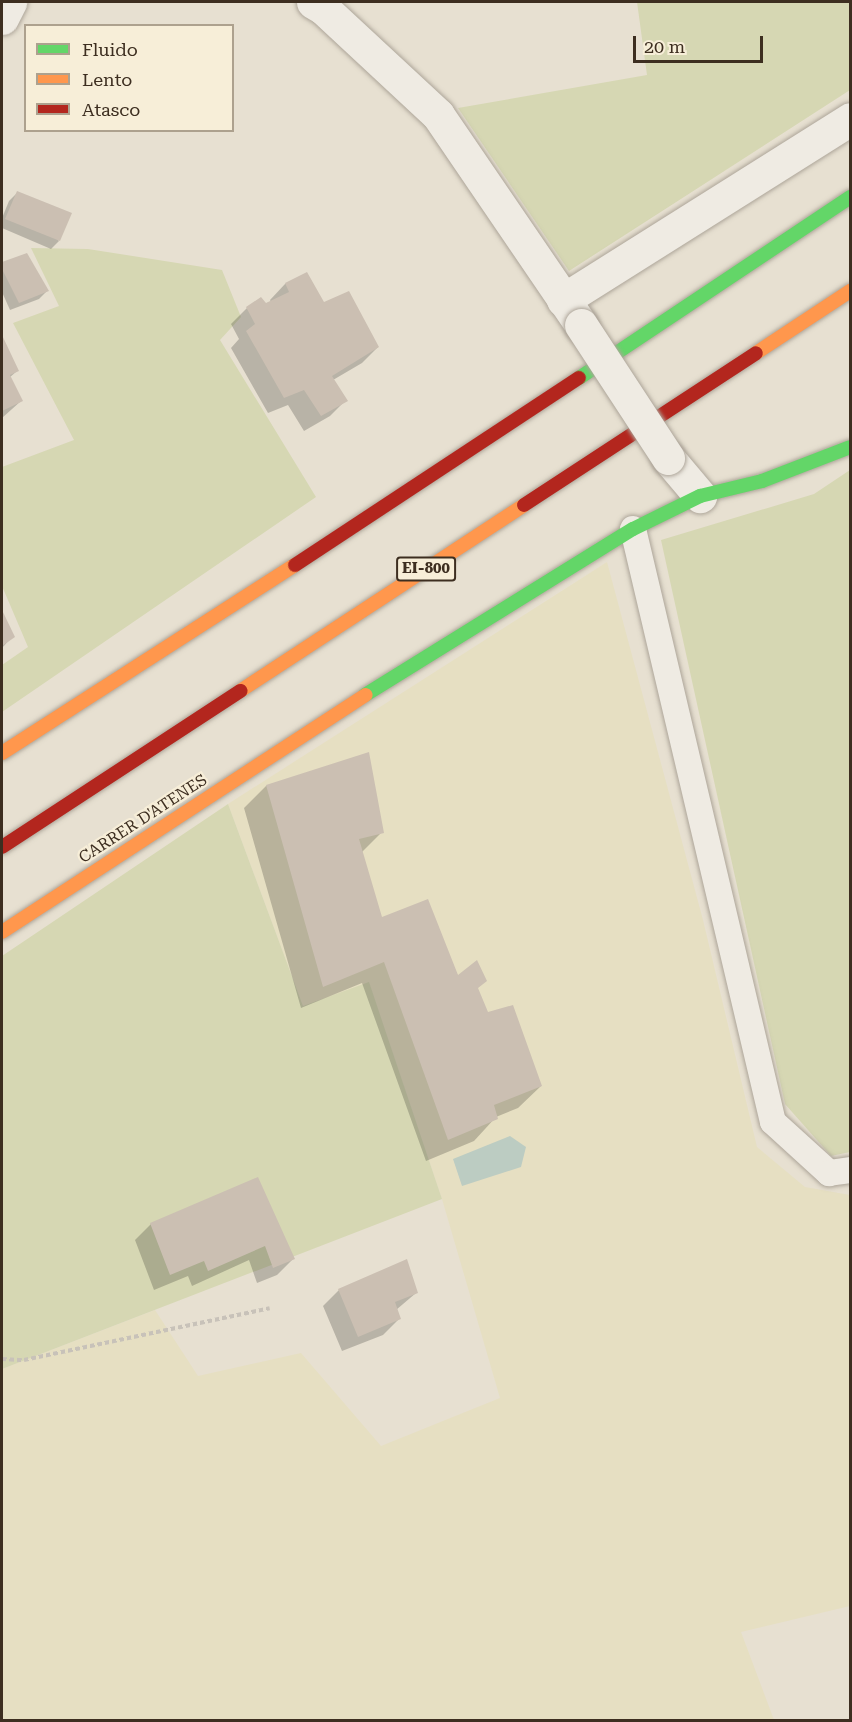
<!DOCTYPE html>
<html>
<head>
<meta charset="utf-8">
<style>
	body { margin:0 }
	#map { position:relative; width:852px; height:1722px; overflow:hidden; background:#e7e0d1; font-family:"Roboto Serif",serif }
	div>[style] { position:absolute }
	.farmland>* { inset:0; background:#e6dfc2 }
	.green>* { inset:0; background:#d6d7b3 }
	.water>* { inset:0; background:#bcccc2 }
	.shadow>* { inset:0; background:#0003 }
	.building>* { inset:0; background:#cbbfb2 }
	.path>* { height:4px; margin-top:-2px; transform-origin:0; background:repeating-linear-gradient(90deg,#c8c2b9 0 4.5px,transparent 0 7.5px) }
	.roads { filter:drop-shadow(0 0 2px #ada599) drop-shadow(0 0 2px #ada599) }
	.lane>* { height:26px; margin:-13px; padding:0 13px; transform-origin:13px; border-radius:13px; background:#efebe3 }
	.street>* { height:33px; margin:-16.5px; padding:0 16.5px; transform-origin:16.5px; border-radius:16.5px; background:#efebe3 }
	.fast>* { height:14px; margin:-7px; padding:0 7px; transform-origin:7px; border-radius:7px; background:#63d668 }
	.slow>* { height:14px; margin:-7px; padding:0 7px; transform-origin:7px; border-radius:7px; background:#ff974d }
	.jam>* { height:14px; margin:-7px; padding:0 7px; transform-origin:7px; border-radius:7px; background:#b3261e }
	.bridges { filter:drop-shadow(0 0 2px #ada599) drop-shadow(0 0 2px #ada599) }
	.street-bridge>* { height:33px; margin:-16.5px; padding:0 16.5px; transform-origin:16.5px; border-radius:16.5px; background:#efebe3 }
	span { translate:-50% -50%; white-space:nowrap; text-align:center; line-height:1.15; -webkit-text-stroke:4.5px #f7eed8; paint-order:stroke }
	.shield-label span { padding:2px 4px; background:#f7eed8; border:2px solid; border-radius:4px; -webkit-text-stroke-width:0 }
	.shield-label { font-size:15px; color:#3d2e20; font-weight:700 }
	.street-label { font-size:16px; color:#3d2e20 }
	.frame { position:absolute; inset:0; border:3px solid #3d2e20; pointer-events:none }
	.legend { position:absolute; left:24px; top:24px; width:210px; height:108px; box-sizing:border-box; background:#f7eed8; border:2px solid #ada18e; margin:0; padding:8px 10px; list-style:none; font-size:18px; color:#3d2e20 }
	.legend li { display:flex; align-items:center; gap:12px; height:30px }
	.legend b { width:30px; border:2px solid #ada18e }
	.scale { position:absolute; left:633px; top:36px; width:130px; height:27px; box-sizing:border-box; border:3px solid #3d2e20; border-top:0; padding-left:8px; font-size:18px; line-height:21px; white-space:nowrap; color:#3d2e20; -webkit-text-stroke:4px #f7eed8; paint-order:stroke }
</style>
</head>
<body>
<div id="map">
	<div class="farmland">
		<div style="clip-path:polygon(607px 562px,703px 920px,757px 1147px,805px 1187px,850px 1195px,850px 1606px,741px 1632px,774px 1720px,2px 1720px,2px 1369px,155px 1310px,198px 1376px,301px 1353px,381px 1446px,500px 1398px,442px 1199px,369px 983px,303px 1006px,228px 804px)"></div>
	</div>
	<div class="green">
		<div style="clip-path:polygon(637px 2px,850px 2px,850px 90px,569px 271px,458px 108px,647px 75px)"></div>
		<div style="clip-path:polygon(31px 248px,88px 249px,222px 270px,241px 317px,220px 340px,316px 497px,2px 712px,2px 665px,28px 647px,2px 586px,2px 467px,74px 440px,13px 323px,59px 306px)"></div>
		<div style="clip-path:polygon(850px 470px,850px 1152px,831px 1156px,785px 1104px,661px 540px,814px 494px)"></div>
		<div style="clip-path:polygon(228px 804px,303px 1006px,369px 982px,442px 1199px,2px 1369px,2px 956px)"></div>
	</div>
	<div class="water">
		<div style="clip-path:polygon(510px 1136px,526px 1147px,521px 1167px,462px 1186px,453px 1159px)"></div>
	</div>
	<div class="shadow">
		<div style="clip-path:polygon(17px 193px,59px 241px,51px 249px,2px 228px,2px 218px,9px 201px)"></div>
		<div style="clip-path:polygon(26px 254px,47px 291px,39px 299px,10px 310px,2px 292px,2px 264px)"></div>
		<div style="clip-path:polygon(306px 274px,324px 304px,378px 347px,362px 363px,333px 380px,346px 400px,330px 416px,304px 431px,288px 405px,268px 413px,231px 348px,239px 339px,231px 324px,247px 308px,271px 302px,270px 300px,285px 284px)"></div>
		<div style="clip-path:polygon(2px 339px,17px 371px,9px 378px,21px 401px,2px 418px)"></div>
		<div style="clip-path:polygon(2px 614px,13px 636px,2px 648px)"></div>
		<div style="clip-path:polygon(368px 754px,382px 832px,361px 853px,381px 919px,477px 989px,487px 1013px,541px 1086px,518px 1108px,496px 1117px,474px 1141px,426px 1161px,362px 983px,301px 1008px,244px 808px,266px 786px)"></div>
		<div style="clip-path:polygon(257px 1179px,293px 1259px,277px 1275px,257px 1283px,249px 1260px,192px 1286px,188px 1276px,154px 1290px,135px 1240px,151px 1224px)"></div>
		<div style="clip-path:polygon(339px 1290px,416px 1293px,396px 1310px,399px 1319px,383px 1335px,342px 1351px,323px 1306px)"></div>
	</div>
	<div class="building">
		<div style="clip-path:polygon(17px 191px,72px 213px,60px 241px,5px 219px)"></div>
		<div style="clip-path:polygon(27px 253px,49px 291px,19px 303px,2px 269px,2px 262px)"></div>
		<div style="clip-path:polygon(307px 272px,324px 302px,349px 291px,379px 347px,332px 376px,348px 401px,321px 416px,304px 390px,284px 398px,246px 331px,255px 324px,246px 307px,261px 297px,266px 303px,289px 292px,285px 283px)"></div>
		<div style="clip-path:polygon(2px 335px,19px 371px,10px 375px,23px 401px,2px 411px)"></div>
		<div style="clip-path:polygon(2px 610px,15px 637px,2px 646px)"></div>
		<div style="clip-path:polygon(369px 752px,384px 833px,359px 839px,382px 917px,428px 899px,458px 975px,477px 960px,487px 981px,478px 988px,488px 1012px,513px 1005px,542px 1086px,494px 1105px,498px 1119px,448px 1140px,384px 962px,323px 987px,266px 785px)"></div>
		<div style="clip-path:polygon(258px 1177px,295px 1259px,273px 1268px,265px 1246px,208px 1271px,204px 1261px,170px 1275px,150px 1223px)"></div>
		<div style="clip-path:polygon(407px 1259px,418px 1293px,395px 1302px,401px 1319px,358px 1337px,338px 1289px)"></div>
	</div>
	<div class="path">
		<div style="left:2px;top:1359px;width:22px;rotate:3deg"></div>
		<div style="left:24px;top:1360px;width:251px;rotate:-11.9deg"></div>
	</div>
	<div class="roads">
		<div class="lane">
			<div style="left:633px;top:529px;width:609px;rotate:76.72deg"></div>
			<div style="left:773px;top:1122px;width:76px;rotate:42.3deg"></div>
			<div style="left:829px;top:1173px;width:21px;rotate:-8deg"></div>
		</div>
		<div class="street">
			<div style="left:313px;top:2px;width:12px;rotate:31deg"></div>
			<div style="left:323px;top:8px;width:157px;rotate:42.9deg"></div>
			<div style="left:438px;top:115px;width:254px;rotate:55.7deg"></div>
			<div style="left:2px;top:18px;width:18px;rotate:-63deg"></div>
			<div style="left:563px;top:300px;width:339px;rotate:-32.2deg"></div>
			<div style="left:668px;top:458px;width:50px;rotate:49.9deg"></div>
		</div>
		<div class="fast">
			<div style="left:579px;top:378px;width:326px;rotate:-33.7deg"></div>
			<div style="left:365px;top:695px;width:315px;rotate:-31.8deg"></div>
			<div style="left:633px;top:529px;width:75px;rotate:-26.2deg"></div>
			<div style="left:700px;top:496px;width:64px;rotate:-13.6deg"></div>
			<div style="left:762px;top:481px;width:94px;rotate:-21.1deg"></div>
		</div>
		<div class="slow">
			<div style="left:756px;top:353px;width:113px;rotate:-33.4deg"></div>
			<div style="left:240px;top:691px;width:339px;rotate:-33.2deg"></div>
			<div style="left:2px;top:753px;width:348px;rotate:-32.7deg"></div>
			<div style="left:2px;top:932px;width:434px;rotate:-33.1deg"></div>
		</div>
		<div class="jam">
			<div style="left:524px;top:505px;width:277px;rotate:-33.2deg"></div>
			<div style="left:295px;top:565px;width:340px;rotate:-33.4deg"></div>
			<div style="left:2px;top:847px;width:285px;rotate:-33.2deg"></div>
		</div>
	</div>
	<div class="bridges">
		<div class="street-bridge">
			<div style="left:581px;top:325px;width:159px;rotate:56.8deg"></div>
		</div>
	</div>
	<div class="shield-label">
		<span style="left:426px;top:569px">EI-800</span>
	</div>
	<div class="street-label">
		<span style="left:143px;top:819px;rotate:-33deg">CARRER D'ATENES</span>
	</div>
	<div class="frame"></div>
	<ul class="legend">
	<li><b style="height:8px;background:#63d668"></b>Fluido</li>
	<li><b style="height:8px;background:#ff974d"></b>Lento</li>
	<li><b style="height:8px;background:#b3261e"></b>Atasco</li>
	</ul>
	<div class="scale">20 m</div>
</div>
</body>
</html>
